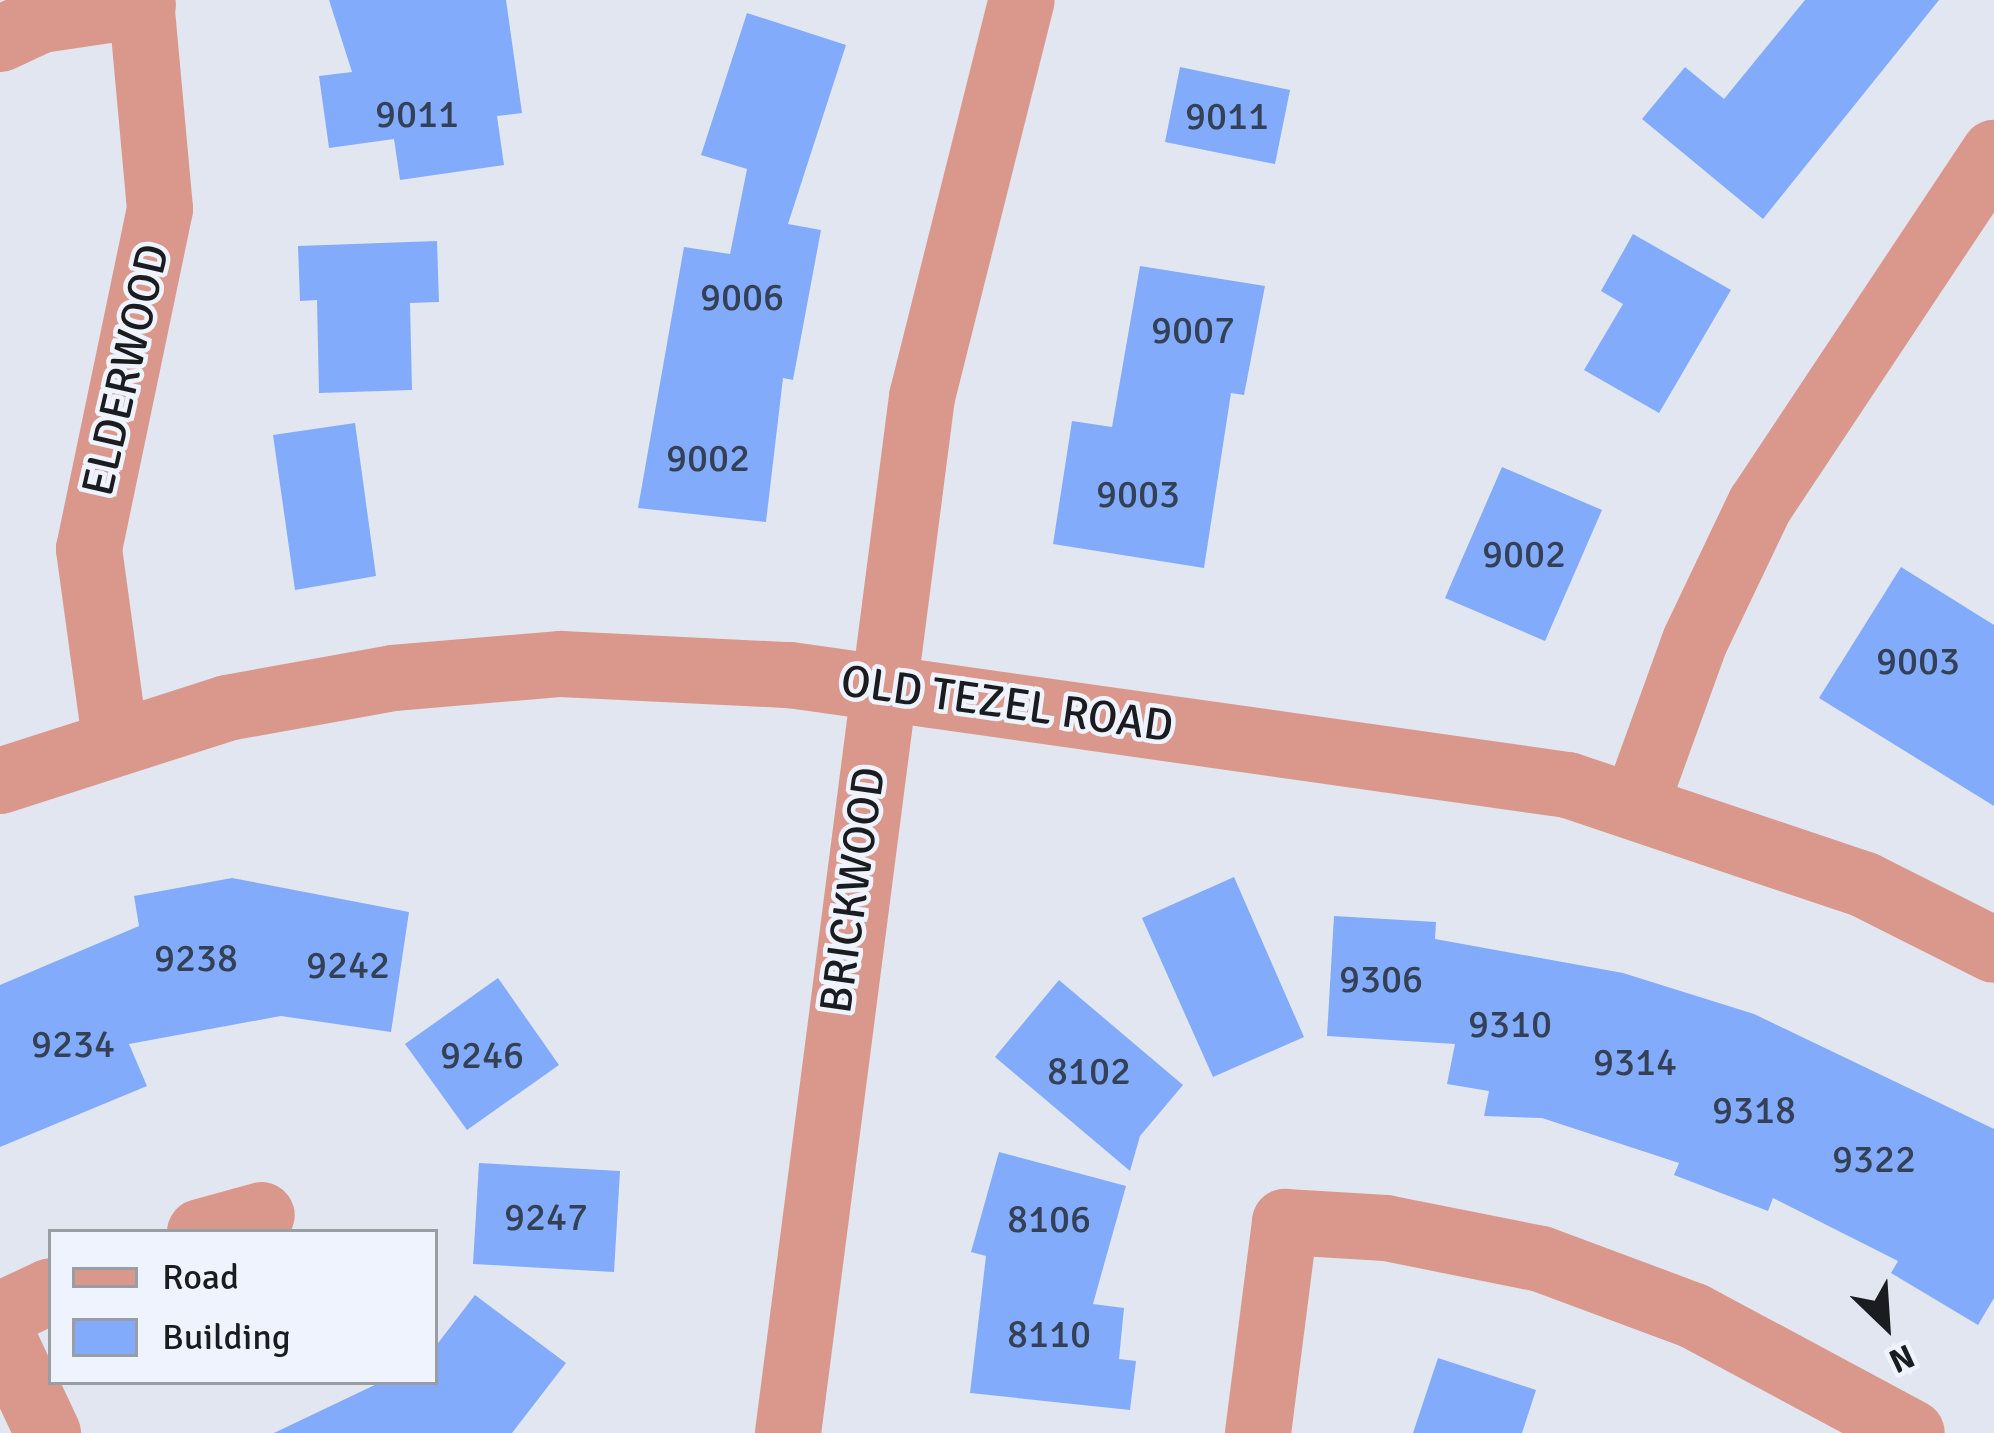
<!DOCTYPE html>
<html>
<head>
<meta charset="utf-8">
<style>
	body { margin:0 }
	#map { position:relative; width:1994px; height:1433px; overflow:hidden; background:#e1e6f0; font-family:Signika,sans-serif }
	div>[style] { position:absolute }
	.building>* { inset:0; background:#83abfb }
	.minor>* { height:66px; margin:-33px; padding:0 33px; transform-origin:33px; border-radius:33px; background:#da988c }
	span { translate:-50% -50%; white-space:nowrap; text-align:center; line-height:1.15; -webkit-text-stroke:9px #eef3fd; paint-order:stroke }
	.number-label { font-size:39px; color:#344056 }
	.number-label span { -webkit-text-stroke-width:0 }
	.street-label { font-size:45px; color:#1a1c1f }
	.legend { position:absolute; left:48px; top:1229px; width:390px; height:156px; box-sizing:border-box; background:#eef3fd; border:3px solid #999da4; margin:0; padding:15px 21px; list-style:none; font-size:36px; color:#1a1c1f }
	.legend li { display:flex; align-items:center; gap:24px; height:60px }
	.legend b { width:60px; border:3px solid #999da4 }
	.north { position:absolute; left:1826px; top:1265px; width:120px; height:120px; -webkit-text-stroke:9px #eef3fd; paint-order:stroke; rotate:155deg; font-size:33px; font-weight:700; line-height:48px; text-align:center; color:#1a1c1f }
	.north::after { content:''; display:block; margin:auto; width:42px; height:54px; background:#1a1c1f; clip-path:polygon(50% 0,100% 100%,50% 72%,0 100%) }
</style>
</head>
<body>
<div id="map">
	<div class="building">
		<div style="clip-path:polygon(329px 0,506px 0,522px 113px,497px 116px,504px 165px,400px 180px,394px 139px,329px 148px,319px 76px,352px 72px)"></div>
		<div style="clip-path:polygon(1805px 0,1939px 0,1763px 219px,1642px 119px,1685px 67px,1724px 99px)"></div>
		<div style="clip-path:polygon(747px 13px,846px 45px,788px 224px,821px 230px,793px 380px,783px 378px,766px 522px,638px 508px,684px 247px,730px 254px,747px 169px,701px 155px)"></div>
		<div style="clip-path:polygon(1180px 67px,1290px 90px,1275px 164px,1165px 142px)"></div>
		<div style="clip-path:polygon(1633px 234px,1731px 290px,1659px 413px,1584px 370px,1623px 304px,1601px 291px)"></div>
		<div style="clip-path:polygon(437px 241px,439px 302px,410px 303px,412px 390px,319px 393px,317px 300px,300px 301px,298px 246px)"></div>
		<div style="clip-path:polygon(1140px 266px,1265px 286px,1244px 395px,1231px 393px,1204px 568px,1053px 544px,1072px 421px,1112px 427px)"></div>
		<div style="clip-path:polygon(355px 423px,376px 576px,295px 590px,273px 435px)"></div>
		<div style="clip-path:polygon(1502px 467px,1602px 510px,1545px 641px,1445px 598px)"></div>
		<div style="clip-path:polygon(1901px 567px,1994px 625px,1994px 806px,1819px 698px)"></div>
		<div style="clip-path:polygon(1234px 877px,1304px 1037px,1213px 1077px,1142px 918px)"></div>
		<div style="clip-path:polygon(232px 878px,409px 912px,391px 1032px,281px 1016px,129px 1044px,147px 1086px,0 1147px,0 985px,139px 926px,134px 896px)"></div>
		<div style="clip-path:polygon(1334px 916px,1436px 922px,1435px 939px,1623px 973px,1754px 1014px,1994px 1129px,1994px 1298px,1978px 1325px,1891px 1273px,1898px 1261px,1773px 1198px,1768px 1211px,1674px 1175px,1679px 1163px,1542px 1118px,1484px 1116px,1489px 1091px,1447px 1084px,1455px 1044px,1327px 1036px)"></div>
		<div style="clip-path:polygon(498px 978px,559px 1065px,467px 1130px,405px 1044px)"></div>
		<div style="clip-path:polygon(1059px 980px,1183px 1085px,1140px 1136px,1130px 1171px,995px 1057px)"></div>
		<div style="clip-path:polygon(999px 1152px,1126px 1186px,1093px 1304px,1124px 1308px,1119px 1359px,1136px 1361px,1130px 1410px,970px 1393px,986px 1256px,971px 1252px)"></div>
		<div style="clip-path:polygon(479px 1163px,620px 1171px,614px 1272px,473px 1264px)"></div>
		<div style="clip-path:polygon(475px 1295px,566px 1363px,512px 1433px,274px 1433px,381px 1382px,435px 1382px,435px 1347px)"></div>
		<div style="clip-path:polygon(1438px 1358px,1536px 1390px,1522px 1433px,1413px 1433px)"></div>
	</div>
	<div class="minor">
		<div style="left:0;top:39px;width:45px;rotate:-24.9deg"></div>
		<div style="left:41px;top:20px;width:103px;rotate:-8.4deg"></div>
		<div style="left:115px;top:739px;width:192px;rotate:-97.8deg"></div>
		<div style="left:89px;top:549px;width:347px;rotate:-78.2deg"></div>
		<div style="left:160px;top:209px;width:210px;rotate:-95.2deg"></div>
		<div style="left:0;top:781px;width:238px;rotate:-17.8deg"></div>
		<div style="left:227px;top:708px;width:169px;rotate:-10.2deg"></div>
		<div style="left:393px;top:678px;width:169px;rotate:-4.8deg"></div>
		<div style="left:561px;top:664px;width:229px;rotate:2.8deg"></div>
		<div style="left:790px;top:675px;width:786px;rotate:8.05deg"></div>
		<div style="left:1568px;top:785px;width:313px;rotate:18.6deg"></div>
		<div style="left:1865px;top:885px;width:144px;rotate:26.7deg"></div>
		<div style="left:1636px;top:804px;width:173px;rotate:-70.1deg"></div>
		<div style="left:1695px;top:641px;width:151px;rotate:-64.5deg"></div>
		<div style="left:1760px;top:505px;width:423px;rotate:-56.4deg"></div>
		<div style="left:200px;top:1232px;width:64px;rotate:-15.3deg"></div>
		<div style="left:0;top:1315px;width:56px;rotate:-25.2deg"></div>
		<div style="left:0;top:1331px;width:113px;rotate:64.8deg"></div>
		<div style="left:788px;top:1433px;width:1045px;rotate:-82.63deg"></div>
		<div style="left:922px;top:397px;width:409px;rotate:-75.9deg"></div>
		<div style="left:1258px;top:1433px;width:213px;rotate:-82.7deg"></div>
		<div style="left:1285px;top:1222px;width:101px;rotate:3.4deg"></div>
		<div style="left:1386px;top:1228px;width:158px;rotate:11.3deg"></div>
		<div style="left:1541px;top:1259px;width:163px;rotate:20.4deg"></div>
		<div style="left:1694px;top:1316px;width:247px;rotate:28.2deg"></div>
	</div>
	<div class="number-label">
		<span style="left:417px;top:114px">9011</span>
		<span style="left:1227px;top:116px">9011</span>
		<span style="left:742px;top:297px">9006</span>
		<span style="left:1193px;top:330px">9007</span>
		<span style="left:708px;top:458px">9002</span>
		<span style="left:1138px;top:494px">9003</span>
		<span style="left:1524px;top:554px">9002</span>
		<span style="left:1918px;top:661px">9003</span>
		<span style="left:196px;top:958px">9238</span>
		<span style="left:348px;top:965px">9242</span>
		<span style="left:1381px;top:979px">9306</span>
		<span style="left:1510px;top:1024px">9310</span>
		<span style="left:73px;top:1044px">9234</span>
		<span style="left:482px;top:1055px">9246</span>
		<span style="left:1635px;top:1062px">9314</span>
		<span style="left:1089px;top:1071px">8102</span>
		<span style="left:1754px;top:1110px">9318</span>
		<span style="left:1874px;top:1159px">9322</span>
		<span style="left:546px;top:1217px">9247</span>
		<span style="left:1049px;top:1219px">8106</span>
		<span style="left:1049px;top:1334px">8110</span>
	</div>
	<div class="street-label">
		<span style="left:126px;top:370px;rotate:-77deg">ELDERWOOD</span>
		<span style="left:1007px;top:704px;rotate:8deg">OLD TEZEL ROAD</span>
		<span style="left:853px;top:890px;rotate:-82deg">BRICKWOOD</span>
	</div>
	<ul class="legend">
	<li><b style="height:15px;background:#da988c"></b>Road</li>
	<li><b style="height:33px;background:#83abfb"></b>Building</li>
	</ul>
	<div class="north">N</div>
</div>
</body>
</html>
